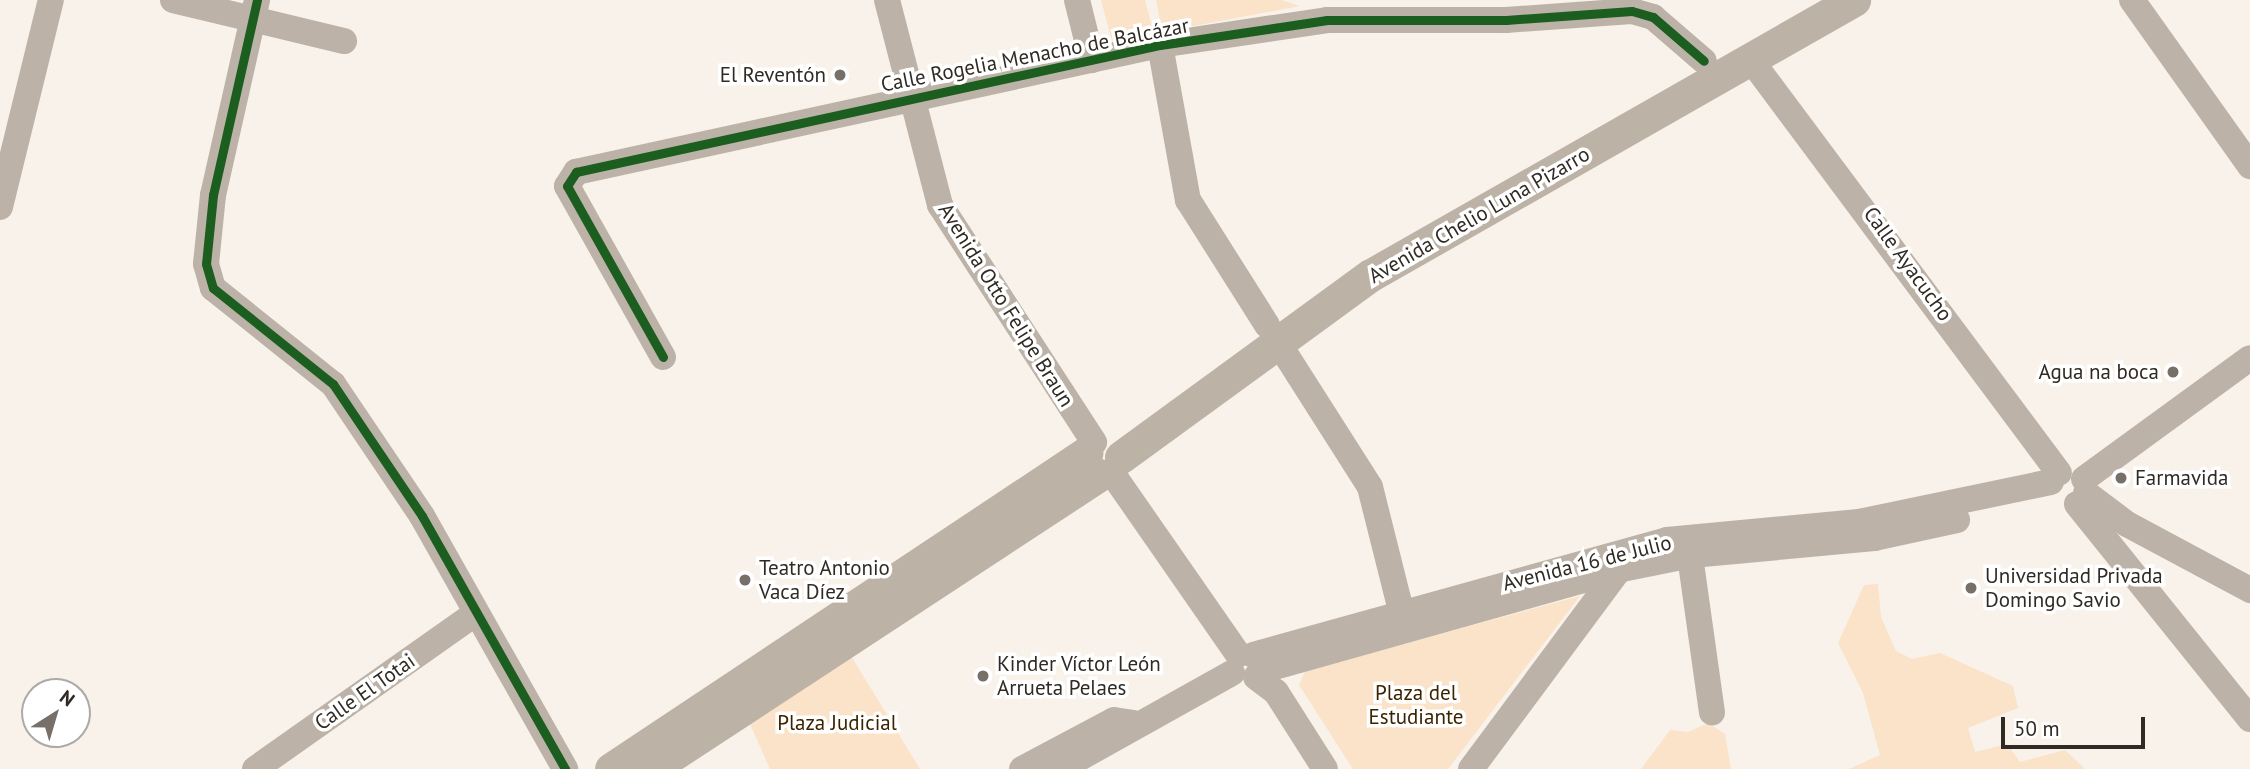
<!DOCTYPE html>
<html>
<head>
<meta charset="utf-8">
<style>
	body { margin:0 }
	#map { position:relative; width:2250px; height:769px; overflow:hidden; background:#f9f2ea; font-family:"PT Sans",sans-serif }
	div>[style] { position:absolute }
	.green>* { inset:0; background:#fae3c8 }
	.minor>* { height:26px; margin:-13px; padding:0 13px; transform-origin:13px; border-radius:13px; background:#bcb2a7 }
	.major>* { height:33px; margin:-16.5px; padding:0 16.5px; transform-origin:16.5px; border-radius:16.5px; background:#bdb2a6 }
	.cycleway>* { height:9px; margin:-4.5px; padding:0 4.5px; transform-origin:4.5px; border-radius:4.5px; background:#1b5e20 }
	.dots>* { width:19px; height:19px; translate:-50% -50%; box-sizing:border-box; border:4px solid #fff; border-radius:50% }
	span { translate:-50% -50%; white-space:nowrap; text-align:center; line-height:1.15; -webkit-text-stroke:7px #fff; paint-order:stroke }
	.street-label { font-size:21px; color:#302a24 }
	.poi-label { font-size:21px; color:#302a24 }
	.right { translate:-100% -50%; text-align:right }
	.left { translate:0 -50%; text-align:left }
	.park-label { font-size:21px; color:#3c2300 }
	.north { position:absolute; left:21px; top:678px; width:70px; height:70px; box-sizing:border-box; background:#fff; border:2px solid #acaaa7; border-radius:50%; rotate:37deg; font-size:19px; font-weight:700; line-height:28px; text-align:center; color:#302a24 }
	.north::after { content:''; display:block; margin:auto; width:24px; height:32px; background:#767069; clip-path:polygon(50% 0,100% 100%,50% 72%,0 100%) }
	.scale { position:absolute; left:2001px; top:717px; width:144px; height:32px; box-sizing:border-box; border:4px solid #302a24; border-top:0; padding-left:9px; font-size:21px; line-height:24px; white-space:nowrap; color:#302a24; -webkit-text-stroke:5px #fff; paint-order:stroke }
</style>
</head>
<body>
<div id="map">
	<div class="green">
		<div style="clip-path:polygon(1101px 0,1145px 0,1153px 30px,1112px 41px)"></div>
		<div style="clip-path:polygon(1156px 0,1281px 0,1300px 6px,1162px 32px)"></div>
		<div style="clip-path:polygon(1878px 584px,1881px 617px,1896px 651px,1912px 659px,1940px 653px,2013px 686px,2018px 708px,1968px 728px,1975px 752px,2007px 744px,2020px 762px,2065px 750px,2085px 769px,1849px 769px,1880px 755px,1863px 693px,1838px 643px,1864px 585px)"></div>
		<div style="clip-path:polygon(1580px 596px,1448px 769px,1353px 769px,1299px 685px,1305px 671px)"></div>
		<div style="clip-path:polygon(851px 656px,920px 769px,770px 769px,750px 724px)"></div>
		<div style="clip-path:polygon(1708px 723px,1725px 734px,1731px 769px,1641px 769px,1670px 730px,1688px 732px)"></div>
	</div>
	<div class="minor">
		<div style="left:173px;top:0;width:176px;rotate:13.5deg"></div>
		<div style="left:257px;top:0;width:200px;rotate:102.7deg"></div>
		<div style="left:213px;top:195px;width:69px;rotate:95.8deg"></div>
		<div style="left:206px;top:264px;width:25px;rotate:74deg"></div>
		<div style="left:213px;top:288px;width:154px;rotate:38.7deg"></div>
		<div style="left:333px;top:384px;width:159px;rotate:56deg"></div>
		<div style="left:422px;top:516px;width:291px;rotate:60.5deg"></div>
		<div style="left:887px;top:0;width:212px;rotate:75.5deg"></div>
		<div style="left:940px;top:205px;width:283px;rotate:57deg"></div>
		<div style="left:1077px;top:0;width:62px;rotate:76deg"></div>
		<div style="left:2132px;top:0;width:204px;rotate:54.6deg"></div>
		<div style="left:1160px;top:45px;width:158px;rotate:79.8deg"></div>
		<div style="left:1188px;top:200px;width:148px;rotate:57.7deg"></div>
		<div style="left:1751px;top:60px;width:515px;rotate:53.29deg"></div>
		<div style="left:0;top:207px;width:213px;rotate:-76.2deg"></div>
		<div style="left:1279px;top:344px;width:169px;rotate:57.5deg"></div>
		<div style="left:1370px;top:487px;width:131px;rotate:75.9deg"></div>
		<div style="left:663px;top:357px;width:196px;rotate:-119.3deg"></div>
		<div style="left:567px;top:186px;width:17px;rotate:-57deg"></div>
		<div style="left:576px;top:172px;width:598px;rotate:-12.27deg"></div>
		<div style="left:1160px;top:45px;width:169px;rotate:-8.5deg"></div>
		<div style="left:1327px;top:20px;width:179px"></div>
		<div style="left:1506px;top:20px;width:126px;rotate:-4.1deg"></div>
		<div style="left:1632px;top:11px;width:22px;rotate:16deg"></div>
		<div style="left:1653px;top:17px;width:67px;rotate:40.8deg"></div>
		<div style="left:1112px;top:473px;width:221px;rotate:55.2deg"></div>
		<div style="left:2084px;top:479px;width:205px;rotate:-36.1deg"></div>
		<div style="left:2086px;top:493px;width:51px;rotate:37.1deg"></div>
		<div style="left:2127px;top:524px;width:140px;rotate:28.2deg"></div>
		<div style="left:2077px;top:504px;width:276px;rotate:51.2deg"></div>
		<div style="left:1690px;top:556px;width:158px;rotate:82deg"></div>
		<div style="left:1253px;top:655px;width:430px;rotate:-15.5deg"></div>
		<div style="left:1667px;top:540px;width:193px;rotate:-5.4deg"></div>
		<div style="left:1859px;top:522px;width:196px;rotate:-11.8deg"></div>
		<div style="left:1260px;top:671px;width:376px;rotate:-15.7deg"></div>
		<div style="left:1622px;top:569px;width:71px;rotate:-11.3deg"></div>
		<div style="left:1692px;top:555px;width:183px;rotate:-5.3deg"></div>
		<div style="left:1874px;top:538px;width:85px;rotate:-12.2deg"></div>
		<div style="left:1256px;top:677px;width:25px;rotate:37deg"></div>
		<div style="left:1276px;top:692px;width:91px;rotate:57.5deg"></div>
		<div style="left:255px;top:769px;width:269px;rotate:-35.2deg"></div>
		<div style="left:1022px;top:769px;width:104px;rotate:-28deg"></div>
		<div style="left:1114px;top:720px;width:20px;rotate:9deg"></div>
		<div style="left:1060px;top:769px;width:197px;rotate:-29.2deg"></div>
		<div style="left:1471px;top:769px;width:255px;rotate:-53.4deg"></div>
	</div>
	<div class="major">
		<div style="left:1121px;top:457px;width:309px;rotate:-36.1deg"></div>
		<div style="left:1371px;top:275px;width:556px;rotate:-29.66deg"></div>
		<div style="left:611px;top:769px;width:571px;rotate:-33.63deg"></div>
		<div style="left:651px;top:769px;width:536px;rotate:-33.27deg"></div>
	</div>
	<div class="cycleway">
		<div style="left:257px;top:0;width:200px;rotate:102.7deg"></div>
		<div style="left:213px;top:195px;width:69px;rotate:95.8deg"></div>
		<div style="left:206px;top:264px;width:25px;rotate:74deg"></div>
		<div style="left:213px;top:288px;width:154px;rotate:38.7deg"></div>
		<div style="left:333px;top:384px;width:159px;rotate:56deg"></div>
		<div style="left:422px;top:516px;width:291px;rotate:60.5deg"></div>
		<div style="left:663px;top:357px;width:196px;rotate:-119.3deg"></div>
		<div style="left:567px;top:186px;width:17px;rotate:-57deg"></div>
		<div style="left:576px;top:172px;width:598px;rotate:-12.27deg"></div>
		<div style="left:1160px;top:45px;width:169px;rotate:-8.5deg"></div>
		<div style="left:1327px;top:20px;width:179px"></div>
		<div style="left:1506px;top:20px;width:126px;rotate:-4.1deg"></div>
		<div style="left:1632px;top:11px;width:22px;rotate:16deg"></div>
		<div style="left:1653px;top:17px;width:67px;rotate:40.8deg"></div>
	</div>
	<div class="dots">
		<div style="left:840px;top:75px;background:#767069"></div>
		<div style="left:2173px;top:372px;background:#767069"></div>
		<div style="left:2121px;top:478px;background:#767069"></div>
		<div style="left:745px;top:580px;background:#767069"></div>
		<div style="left:1971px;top:588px;background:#767069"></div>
		<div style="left:983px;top:676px;background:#767069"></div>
	</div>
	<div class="street-label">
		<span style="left:1035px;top:55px;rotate:-11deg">Calle Rogelia Menacho de Balcázar</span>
		<span style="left:1479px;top:215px;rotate:-30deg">Avenida Chelio Luna Pizarro</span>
		<span style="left:1908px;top:264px;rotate:54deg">Calle Ayacucho</span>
		<span style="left:1006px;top:305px;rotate:58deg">Avenida Otto Felipe Braun</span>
		<span style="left:1587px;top:563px;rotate:-14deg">Avenida 16 de Julio</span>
		<span style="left:365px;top:692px;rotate:-35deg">Calle El Totai</span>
	</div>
	<div class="poi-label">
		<span class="right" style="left:826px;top:75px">El Reventón</span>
		<span class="right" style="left:2159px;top:372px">Agua na boca</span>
		<span class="left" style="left:2135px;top:478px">Farmavida</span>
		<span class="left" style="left:759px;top:580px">Teatro Antonio<br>Vaca Díez</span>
		<span class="left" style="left:1985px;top:588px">Universidad Privada<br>Domingo Savio</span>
		<span class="left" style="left:997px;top:676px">Kinder Víctor León<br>Arrueta Pelaes</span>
	</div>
	<div class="park-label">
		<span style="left:1416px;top:705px">Plaza del<br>Estudiante</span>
		<span style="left:837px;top:723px">Plaza Judicial</span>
	</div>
	<div class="north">N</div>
	<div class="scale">50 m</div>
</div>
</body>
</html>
